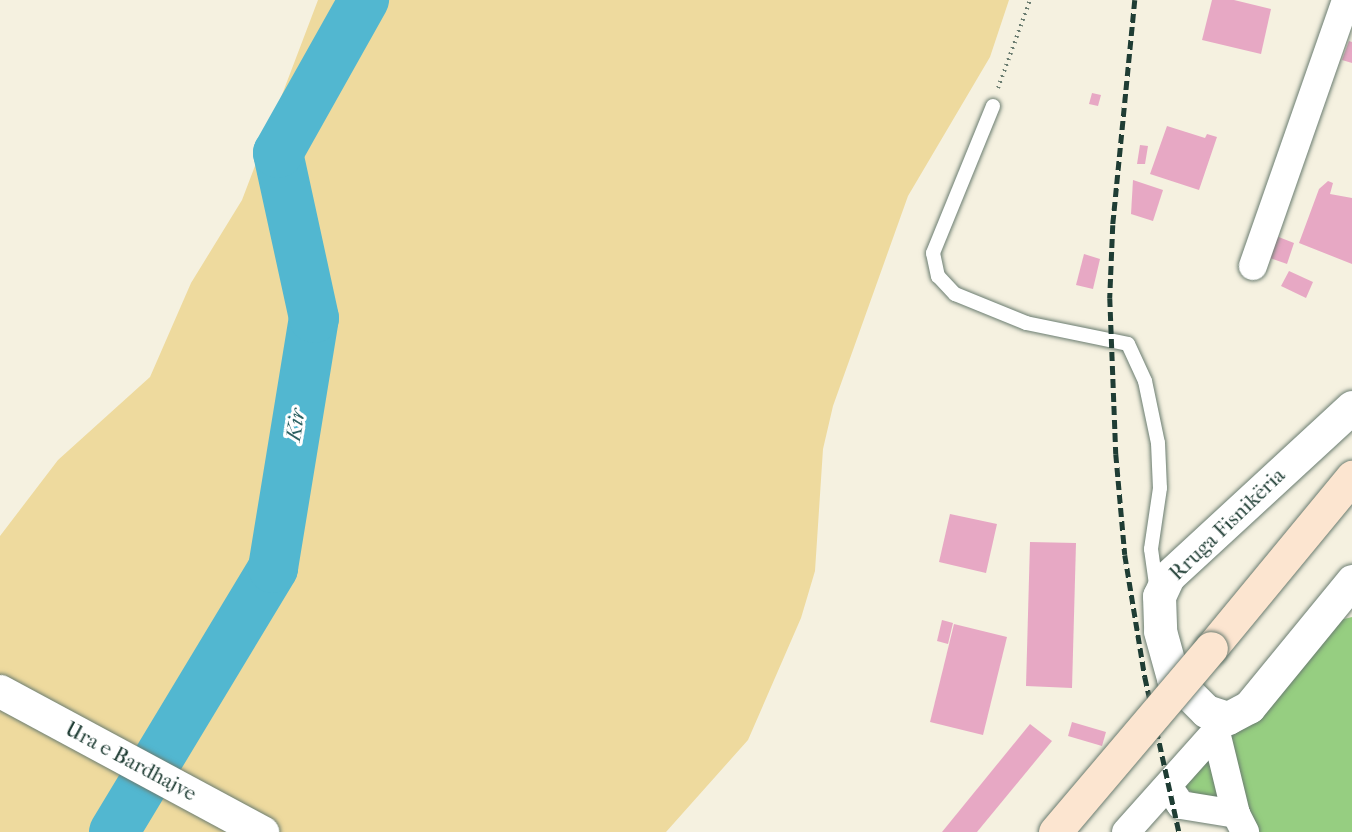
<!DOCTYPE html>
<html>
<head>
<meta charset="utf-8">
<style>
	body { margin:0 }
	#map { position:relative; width:1352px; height:832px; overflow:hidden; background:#f5f1e0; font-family:"IM FELL French Canon",serif }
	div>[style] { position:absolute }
	.green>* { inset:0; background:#96ce81 }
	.sand>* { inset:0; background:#eeda9e }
	.river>* { height:50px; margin:-25px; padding:0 25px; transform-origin:25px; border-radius:25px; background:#52b7d0 }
	.building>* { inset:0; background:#e7a8c4 }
	.path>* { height:4px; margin-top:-2px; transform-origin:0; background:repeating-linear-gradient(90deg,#6a7c70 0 1.5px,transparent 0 6px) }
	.roads { filter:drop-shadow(0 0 2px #6a7c70) drop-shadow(0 0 2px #6a7c70) }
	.service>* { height:14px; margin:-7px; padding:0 7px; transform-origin:7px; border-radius:7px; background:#fff }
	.minor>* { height:28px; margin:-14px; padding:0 14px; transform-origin:14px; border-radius:14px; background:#fff }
	.tertiary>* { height:33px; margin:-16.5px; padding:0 16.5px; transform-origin:16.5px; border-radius:16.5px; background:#fff }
	.secondary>* { height:33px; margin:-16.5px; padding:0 16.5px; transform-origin:16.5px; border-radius:16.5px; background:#fce5d0 }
	.rail>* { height:4.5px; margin-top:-2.25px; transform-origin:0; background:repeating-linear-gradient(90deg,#1f3d34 0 9px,transparent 0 13.5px) }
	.bridges { filter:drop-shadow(0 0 2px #6a7c70) drop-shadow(0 0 2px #6a7c70) }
	.secondary-bridge>* { height:33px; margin:-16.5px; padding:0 16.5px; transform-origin:16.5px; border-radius:16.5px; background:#fce5d0 }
	span { translate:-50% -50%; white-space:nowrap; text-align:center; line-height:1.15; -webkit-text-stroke:6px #fff; paint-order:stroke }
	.street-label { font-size:21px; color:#1f3d34 }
	.water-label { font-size:22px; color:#2e6263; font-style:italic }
</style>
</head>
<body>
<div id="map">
	<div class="green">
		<div style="clip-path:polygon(1352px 617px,1352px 832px,1241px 832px,1180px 783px,1336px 621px)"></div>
	</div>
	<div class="sand">
		<div style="clip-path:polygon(318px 0,1009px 0,990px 57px,908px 196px,833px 406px,823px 449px,815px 571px,801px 618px,748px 740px,666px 832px,0 832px,0 536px,58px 460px,150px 377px,191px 283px,242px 200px)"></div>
	</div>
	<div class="river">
		<div style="left:114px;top:832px;width:308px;rotate:-58.9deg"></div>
		<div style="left:273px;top:568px;width:253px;rotate:-80.7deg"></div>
		<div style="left:314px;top:318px;width:169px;rotate:-102.3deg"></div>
		<div style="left:278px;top:153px;width:176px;rotate:-60.7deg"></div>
	</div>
	<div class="building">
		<div style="clip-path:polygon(1212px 0,1234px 0,1271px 9px,1261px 54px,1202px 40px)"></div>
		<div style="clip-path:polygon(1349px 41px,1352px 42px,1352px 63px,1342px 60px)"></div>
		<div style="clip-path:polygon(1092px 93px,1101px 95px,1098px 106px,1089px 104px)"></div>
		<div style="clip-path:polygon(1167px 126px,1205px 138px,1207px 134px,1217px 137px,1199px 190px,1150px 174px)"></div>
		<div style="clip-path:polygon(1140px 145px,1148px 146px,1145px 164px,1137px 164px)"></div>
		<div style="clip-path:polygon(1133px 180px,1163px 190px,1153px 221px,1131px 214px)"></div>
		<div style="clip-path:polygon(1328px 181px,1333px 183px,1330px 194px,1352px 198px,1352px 264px,1299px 243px,1319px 189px)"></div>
		<div style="clip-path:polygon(1271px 234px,1294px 243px,1287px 264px,1264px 256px)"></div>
		<div style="clip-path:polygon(1084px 254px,1100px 259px,1093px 289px,1076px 285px)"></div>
		<div style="clip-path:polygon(1289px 271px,1313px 282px,1306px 298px,1281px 286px)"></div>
		<div style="clip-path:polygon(950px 514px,997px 524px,986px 573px,939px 562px)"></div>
		<div style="clip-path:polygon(1030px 542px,1076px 543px,1072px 688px,1026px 686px)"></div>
		<div style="clip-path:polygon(942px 620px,953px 623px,948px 644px,937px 641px)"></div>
		<div style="clip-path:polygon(954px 624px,1007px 637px,983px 735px,930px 722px)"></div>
		<div style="clip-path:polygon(1072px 722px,1106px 732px,1102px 746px,1068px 736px)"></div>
		<div style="clip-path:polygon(1030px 724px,1052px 741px,977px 832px,942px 832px)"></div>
	</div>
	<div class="path">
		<div style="left:998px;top:88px;width:94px;rotate:-70deg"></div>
	</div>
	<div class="roads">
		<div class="service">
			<div style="left:993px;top:106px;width:159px;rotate:112.2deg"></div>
			<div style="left:933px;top:253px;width:24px;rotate:78deg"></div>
			<div style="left:938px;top:276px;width:25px;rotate:47deg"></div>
			<div style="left:955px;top:294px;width:77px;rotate:22.2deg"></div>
			<div style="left:1026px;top:323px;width:104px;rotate:11.6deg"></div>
			<div style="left:1128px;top:344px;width:41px;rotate:65.3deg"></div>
			<div style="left:1145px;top:381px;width:63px;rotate:78.2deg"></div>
			<div style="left:1158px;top:443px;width:45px;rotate:87.5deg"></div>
			<div style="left:1160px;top:488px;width:62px;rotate:98.4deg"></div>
			<div style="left:1151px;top:549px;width:37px;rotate:82deg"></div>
		</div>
		<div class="minor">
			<div style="left:1253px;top:266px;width:282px;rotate:-70.7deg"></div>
			<div style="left:1216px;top:732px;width:84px;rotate:76.3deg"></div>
			<div style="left:1236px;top:814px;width:20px;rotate:63deg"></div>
			<div style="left:1168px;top:786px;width:23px;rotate:56deg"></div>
			<div style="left:1181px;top:805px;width:56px;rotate:9.3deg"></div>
			<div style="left:1126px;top:832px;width:153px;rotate:-48.2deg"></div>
		</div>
		<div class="tertiary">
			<div style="left:1352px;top:407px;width:251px;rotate:137.3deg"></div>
			<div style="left:1168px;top:577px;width:21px;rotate:115deg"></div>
			<div style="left:1159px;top:596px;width:35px;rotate:88deg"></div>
			<div style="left:1160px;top:631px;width:49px;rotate:74.5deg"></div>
			<div style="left:1173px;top:678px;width:47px;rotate:45deg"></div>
			<div style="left:1206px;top:711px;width:23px;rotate:18deg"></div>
			<div style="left:1228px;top:718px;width:24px;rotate:-28deg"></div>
			<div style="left:1249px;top:707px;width:163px;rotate:-50.7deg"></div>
			<div style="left:0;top:691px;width:298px;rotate:28.3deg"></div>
		</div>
		<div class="secondary">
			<div style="left:1211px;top:648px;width:222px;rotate:-50.5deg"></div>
		</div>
	</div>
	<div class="rail">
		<div style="left:1135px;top:0;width:226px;rotate:95.6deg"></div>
		<div style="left:1113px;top:225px;width:73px;rotate:92.4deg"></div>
		<div style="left:1110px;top:298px;width:156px;rotate:87.8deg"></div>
		<div style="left:1116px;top:454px;width:101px;rotate:84.9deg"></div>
		<div style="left:1125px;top:555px;width:124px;rotate:80.7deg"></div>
		<div style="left:1145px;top:677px;width:159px;rotate:77.6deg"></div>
	</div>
	<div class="bridges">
		<div class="secondary-bridge">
			<div style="left:1055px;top:832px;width:241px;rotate:-49.7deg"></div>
		</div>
	</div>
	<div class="street-label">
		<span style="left:1227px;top:524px;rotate:-44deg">Rruga Fisnikëria</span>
		<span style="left:131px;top:761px;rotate:28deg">Ura e Bardhajve</span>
	</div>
	<div class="water-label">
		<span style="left:296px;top:425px;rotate:-81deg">Kir</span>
	</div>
</div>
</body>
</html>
